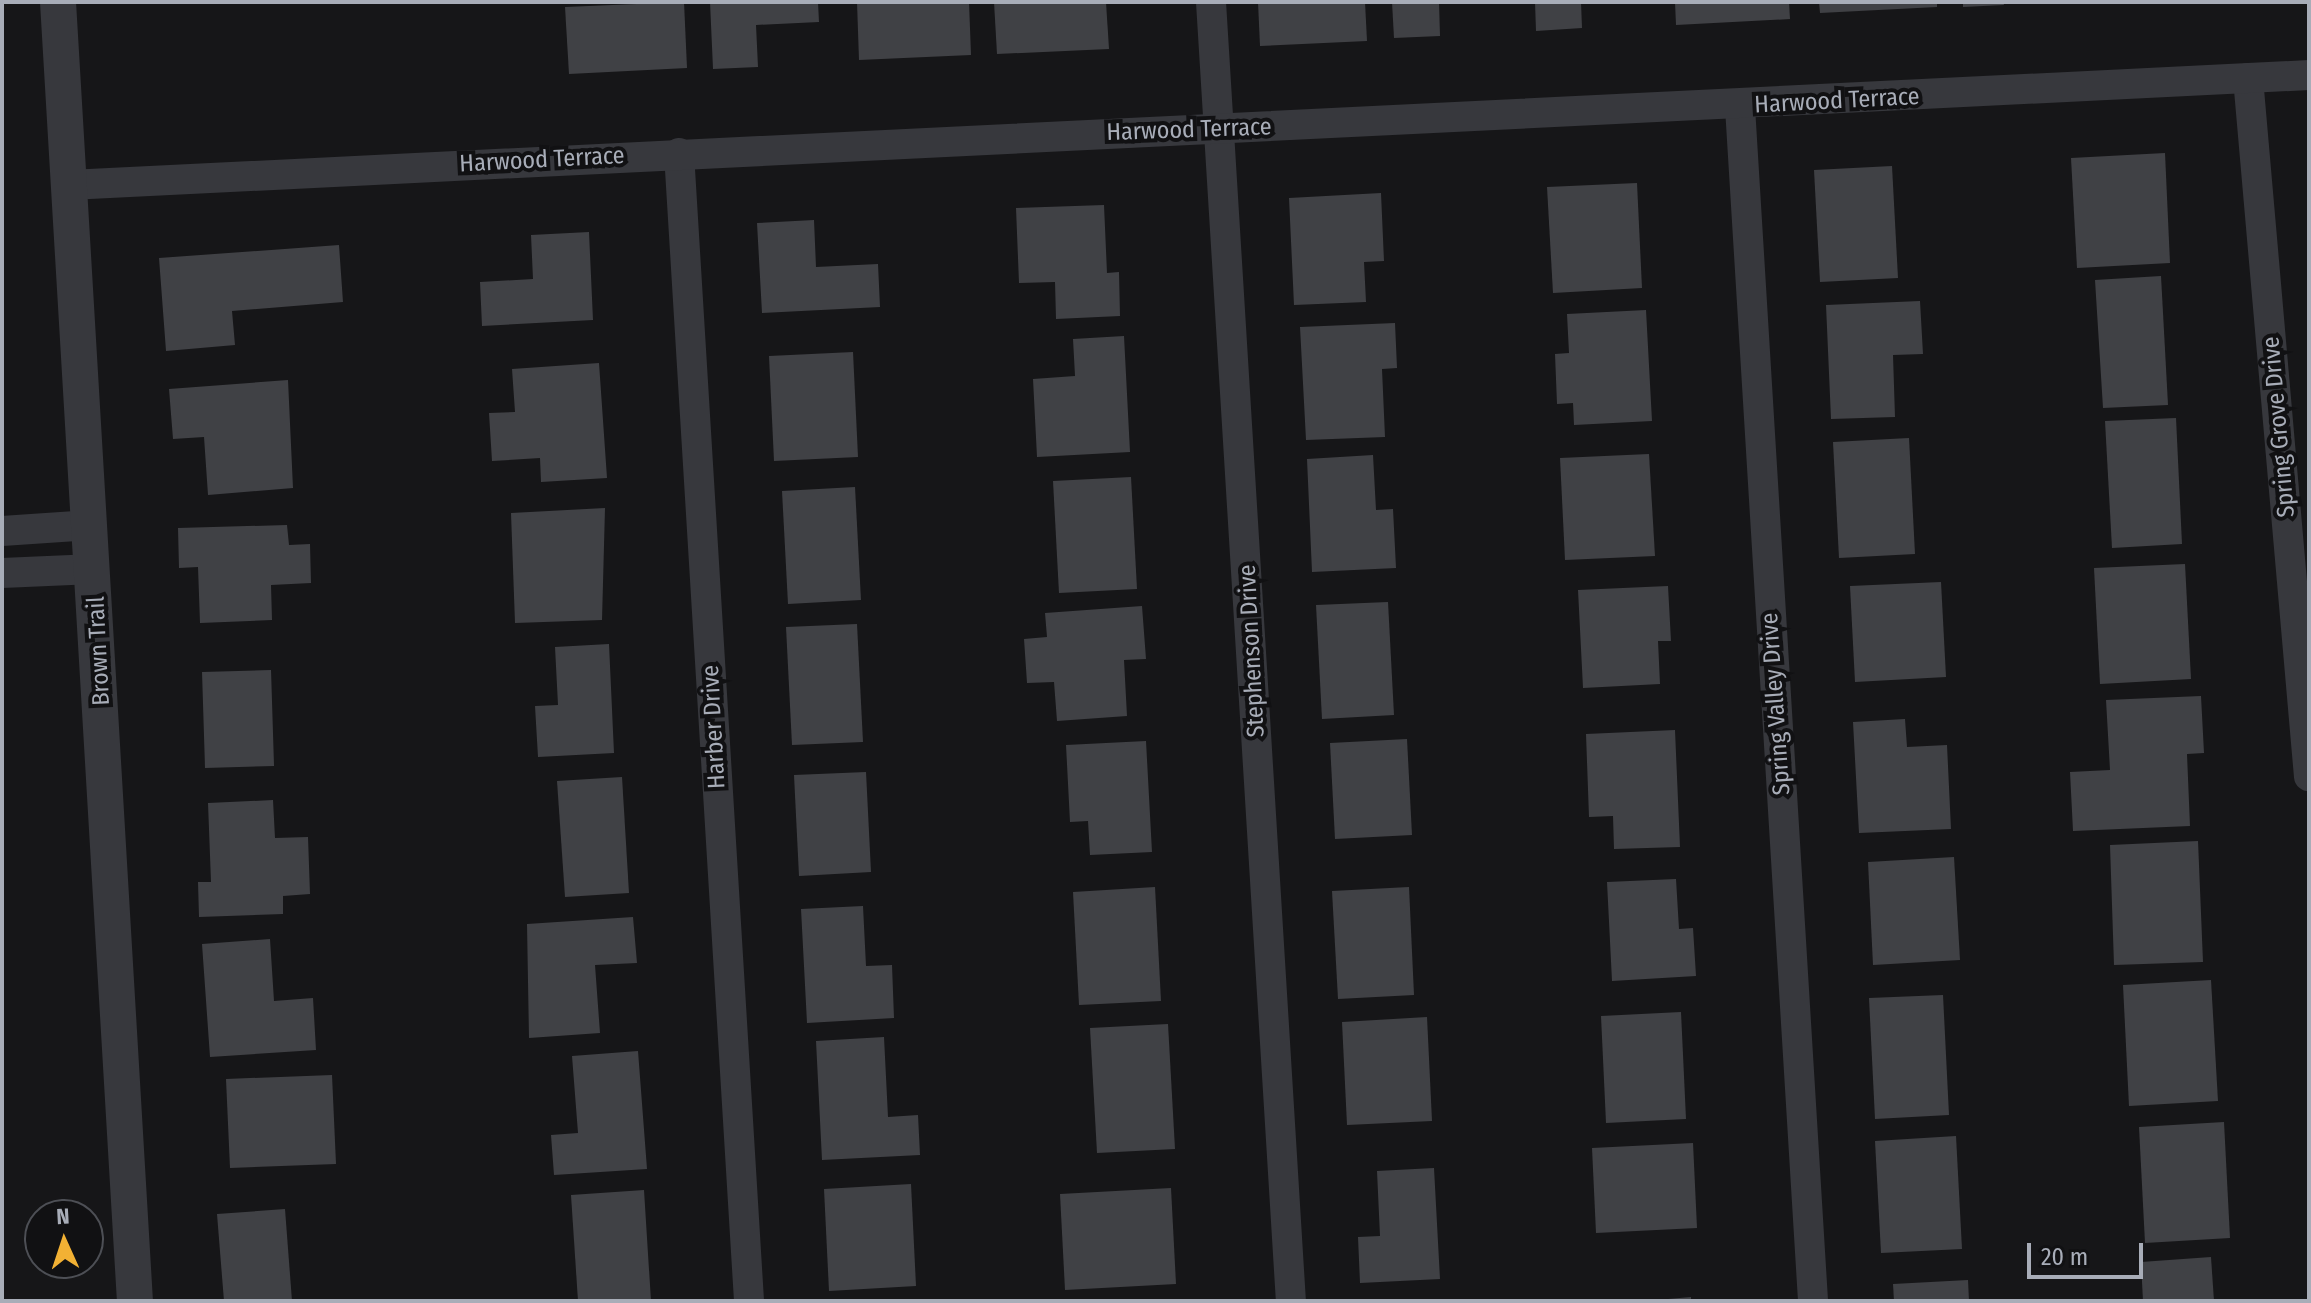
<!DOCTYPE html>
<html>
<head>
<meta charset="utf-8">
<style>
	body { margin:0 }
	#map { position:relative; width:2311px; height:1303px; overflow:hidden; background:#161618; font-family:"Fira Sans Condensed",sans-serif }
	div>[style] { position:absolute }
	.building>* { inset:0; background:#404145 }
	.minor>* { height:30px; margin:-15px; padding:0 15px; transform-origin:15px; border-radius:15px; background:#37383d }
	.tertiary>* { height:36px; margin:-18px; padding:0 18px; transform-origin:18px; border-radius:18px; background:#37383d }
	span { translate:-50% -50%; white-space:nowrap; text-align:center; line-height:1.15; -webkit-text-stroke:8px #111113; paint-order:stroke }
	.street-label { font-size:24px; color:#a8adb8 }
	.frame { position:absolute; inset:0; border:4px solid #a8adb8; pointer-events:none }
	.north { position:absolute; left:24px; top:1199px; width:80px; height:80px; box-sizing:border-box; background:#111113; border:2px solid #4d4f55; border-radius:50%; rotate:357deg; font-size:22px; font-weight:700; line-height:32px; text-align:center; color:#a8adb8 }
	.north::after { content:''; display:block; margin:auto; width:28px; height:36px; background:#f2b134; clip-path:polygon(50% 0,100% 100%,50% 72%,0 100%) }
	.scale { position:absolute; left:2027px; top:1243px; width:116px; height:36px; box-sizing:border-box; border:4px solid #a8adb8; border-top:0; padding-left:10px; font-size:24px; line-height:28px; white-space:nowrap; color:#a8adb8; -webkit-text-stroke:6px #111113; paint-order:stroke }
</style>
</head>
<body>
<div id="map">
	<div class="building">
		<div style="clip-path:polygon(684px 2px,687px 68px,569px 74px,565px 7px)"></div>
		<div style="clip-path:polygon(710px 2px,818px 2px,819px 22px,756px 25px,758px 67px,713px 69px)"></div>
		<div style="clip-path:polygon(857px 2px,969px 2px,971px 55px,859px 60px)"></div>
		<div style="clip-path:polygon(994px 2px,1106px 2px,1109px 49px,997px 54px)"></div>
		<div style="clip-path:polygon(1258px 2px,1365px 2px,1367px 41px,1260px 46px)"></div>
		<div style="clip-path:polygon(1392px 2px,1439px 2px,1440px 36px,1394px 38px)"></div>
		<div style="clip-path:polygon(1535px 2px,1581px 2px,1582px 28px,1536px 31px)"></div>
		<div style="clip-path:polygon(1675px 2px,1789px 2px,1790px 19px,1676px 25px)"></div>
		<div style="clip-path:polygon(1819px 2px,1937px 2px,1937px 7px,1820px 13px)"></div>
		<div style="clip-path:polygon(1963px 2px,2003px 2px,2004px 5px,1963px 7px)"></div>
		<div style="clip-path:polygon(2165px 153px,2170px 263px,2077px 268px,2071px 158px)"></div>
		<div style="clip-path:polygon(1892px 166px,1898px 278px,1820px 282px,1814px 170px)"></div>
		<div style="clip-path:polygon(1637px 183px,1642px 288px,1553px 293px,1547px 187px)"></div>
		<div style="clip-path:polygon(1381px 193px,1384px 261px,1364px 262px,1366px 302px,1294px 305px,1289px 198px)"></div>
		<div style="clip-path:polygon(1104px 205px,1107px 273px,1119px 272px,1120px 316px,1056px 319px,1055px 282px,1019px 283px,1016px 208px)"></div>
		<div style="clip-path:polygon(814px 220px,816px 267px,878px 264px,880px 307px,762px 313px,757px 223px)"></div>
		<div style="clip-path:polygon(589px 232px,593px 320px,482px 326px,480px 282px,533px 279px,531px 235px)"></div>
		<div style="clip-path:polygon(339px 245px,343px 302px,232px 311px,235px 345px,166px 351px,159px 258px)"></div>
		<div style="clip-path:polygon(2161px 276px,2168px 405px,2103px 408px,2095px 280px)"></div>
		<div style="clip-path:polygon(1920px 301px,1923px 354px,1893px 355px,1895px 417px,1831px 419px,1826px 305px)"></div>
		<div style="clip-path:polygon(1646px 310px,1652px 421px,1574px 425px,1573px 403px,1557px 404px,1555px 354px,1569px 353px,1567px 314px)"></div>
		<div style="clip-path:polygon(1395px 323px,1397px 368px,1382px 369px,1385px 437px,1306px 440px,1300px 327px)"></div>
		<div style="clip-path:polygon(1124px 336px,1130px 452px,1037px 457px,1033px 379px,1075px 376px,1073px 339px)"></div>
		<div style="clip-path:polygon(853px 352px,858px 457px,774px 461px,769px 356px)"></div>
		<div style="clip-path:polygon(599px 363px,607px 478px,541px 482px,540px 458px,492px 461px,489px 413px,515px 412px,512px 369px)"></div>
		<div style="clip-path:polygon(288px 380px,293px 488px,208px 495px,204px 437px,173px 439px,169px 389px)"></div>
		<div style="clip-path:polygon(2176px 418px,2182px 544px,2112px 548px,2105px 421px)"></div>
		<div style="clip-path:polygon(1909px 438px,1915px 554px,1839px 558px,1833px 442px)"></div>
		<div style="clip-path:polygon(1649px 454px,1655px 556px,1565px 560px,1560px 458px)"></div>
		<div style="clip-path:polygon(1373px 455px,1376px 510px,1393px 509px,1396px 568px,1312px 572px,1307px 459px)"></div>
		<div style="clip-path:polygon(1131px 477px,1137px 589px,1059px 593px,1053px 481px)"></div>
		<div style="clip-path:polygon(855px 487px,861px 600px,788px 604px,782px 491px)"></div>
		<div style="clip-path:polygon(605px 508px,602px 620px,515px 623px,511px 513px)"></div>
		<div style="clip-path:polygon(287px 525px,289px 545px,310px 544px,311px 583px,271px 585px,272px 620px,200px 623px,198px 567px,179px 568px,178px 528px)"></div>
		<div style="clip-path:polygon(2185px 564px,2191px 679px,2100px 684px,2094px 568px)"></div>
		<div style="clip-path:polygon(1941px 582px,1946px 677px,1855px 682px,1850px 586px)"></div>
		<div style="clip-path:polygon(1668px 586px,1671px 641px,1658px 641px,1660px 684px,1583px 688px,1578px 590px)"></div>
		<div style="clip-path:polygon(1388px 602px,1394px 715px,1322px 719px,1316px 605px)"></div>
		<div style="clip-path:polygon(1142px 606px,1146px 659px,1124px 660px,1127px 716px,1057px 721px,1054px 682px,1027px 683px,1024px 639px,1047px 637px,1045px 613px)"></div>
		<div style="clip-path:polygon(857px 624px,863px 742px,792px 745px,786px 627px)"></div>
		<div style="clip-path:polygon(609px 644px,614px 753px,538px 757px,535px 706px,558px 705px,555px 647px)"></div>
		<div style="clip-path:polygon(271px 670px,274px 766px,205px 768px,202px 672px)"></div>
		<div style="clip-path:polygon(2201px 696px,2204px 753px,2187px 754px,2190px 826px,2073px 831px,2070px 772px,2110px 770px,2106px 700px)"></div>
		<div style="clip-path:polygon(1905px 719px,1907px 747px,1947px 745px,1951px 829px,1859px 833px,1853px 722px)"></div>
		<div style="clip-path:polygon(1675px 730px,1680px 847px,1614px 849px,1613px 816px,1589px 817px,1586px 734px)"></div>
		<div style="clip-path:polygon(1407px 739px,1412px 835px,1335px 839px,1330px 743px)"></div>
		<div style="clip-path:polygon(1146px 741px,1152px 852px,1090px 855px,1088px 821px,1070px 822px,1066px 745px)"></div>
		<div style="clip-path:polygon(866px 772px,871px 872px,799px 876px,794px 775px)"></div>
		<div style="clip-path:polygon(622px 777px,629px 893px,565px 897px,557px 781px)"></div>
		<div style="clip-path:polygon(273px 800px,275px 838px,308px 837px,310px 894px,283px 896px,283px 914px,199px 917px,198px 882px,211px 882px,208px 803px)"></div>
		<div style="clip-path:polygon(2198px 841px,2203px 962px,2114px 965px,2110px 845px)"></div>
		<div style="clip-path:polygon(1954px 857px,1960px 960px,1873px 965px,1868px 862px)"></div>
		<div style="clip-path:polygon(1676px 879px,1679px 929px,1693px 928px,1696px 976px,1612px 981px,1607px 882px)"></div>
		<div style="clip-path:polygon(1155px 887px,1161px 1001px,1079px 1005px,1073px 892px)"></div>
		<div style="clip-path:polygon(1409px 887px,1414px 995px,1338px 999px,1332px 891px)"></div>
		<div style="clip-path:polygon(863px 906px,866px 966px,892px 965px,894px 1018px,807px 1023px,801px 909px)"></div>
		<div style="clip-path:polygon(633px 917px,637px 963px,595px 965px,600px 1033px,529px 1038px,527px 924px)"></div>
		<div style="clip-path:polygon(270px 939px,274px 1001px,313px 998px,316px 1050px,210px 1057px,202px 944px)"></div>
		<div style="clip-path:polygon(2211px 980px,2218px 1101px,2129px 1106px,2123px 985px)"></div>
		<div style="clip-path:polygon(1943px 995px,1949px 1115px,1875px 1119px,1869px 998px)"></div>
		<div style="clip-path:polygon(1681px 1012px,1686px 1119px,1606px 1123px,1601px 1016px)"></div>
		<div style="clip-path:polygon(1427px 1017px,1432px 1121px,1347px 1125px,1342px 1022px)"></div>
		<div style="clip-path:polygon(1168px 1024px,1175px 1149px,1097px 1153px,1090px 1028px)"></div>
		<div style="clip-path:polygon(884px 1037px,888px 1117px,918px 1115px,920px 1155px,822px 1160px,816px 1041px)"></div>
		<div style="clip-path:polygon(638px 1051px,647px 1169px,554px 1175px,551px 1135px,578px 1133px,572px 1056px)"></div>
		<div style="clip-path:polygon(332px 1075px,336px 1164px,230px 1168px,226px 1079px)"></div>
		<div style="clip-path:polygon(2224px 1122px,2230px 1238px,2145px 1243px,2139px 1127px)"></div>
		<div style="clip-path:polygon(1956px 1136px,1962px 1249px,1881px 1253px,1875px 1141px)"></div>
		<div style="clip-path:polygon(1693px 1143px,1697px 1228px,1596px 1233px,1592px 1148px)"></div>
		<div style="clip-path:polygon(1434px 1168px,1440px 1279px,1360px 1283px,1358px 1237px,1380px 1236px,1377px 1171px)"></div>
		<div style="clip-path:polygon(911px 1184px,916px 1286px,829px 1291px,824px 1189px)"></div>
		<div style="clip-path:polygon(1171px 1188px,1176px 1284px,1065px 1290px,1060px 1194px)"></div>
		<div style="clip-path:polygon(644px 1190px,651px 1301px,578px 1301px,571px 1195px)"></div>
		<div style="clip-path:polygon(285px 1209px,292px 1301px,224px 1301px,217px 1214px)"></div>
		<div style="clip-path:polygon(2211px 1257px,2214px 1301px,2143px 1301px,2141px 1262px)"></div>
		<div style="clip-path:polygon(1968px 1280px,1969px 1301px,1894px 1301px,1893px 1284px)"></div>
		<div style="clip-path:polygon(1691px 1297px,1691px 1301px,1668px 1301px,1668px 1299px)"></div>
	</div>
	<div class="minor">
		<div style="left:1211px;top:2px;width:1301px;rotate:86.48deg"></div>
		<div style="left:2248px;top:78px;width:701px;rotate:85.01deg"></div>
		<div style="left:1740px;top:107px;width:1196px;rotate:86.5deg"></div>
		<div style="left:679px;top:153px;width:1150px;rotate:86.51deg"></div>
		<div style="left:69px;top:185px;width:2243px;rotate:-2.81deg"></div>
		<div style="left:2px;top:531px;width:89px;rotate:-3.9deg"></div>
		<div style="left:2px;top:573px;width:92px;rotate:-2.5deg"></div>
	</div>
	<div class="tertiary">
		<div style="left:58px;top:2px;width:1301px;rotate:86.61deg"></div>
	</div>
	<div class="street-label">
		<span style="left:1837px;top:101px;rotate:-3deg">Harwood Terrace</span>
		<span style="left:1189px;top:130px;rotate:-2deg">Harwood Terrace</span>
		<span style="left:542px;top:160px;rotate:-3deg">Harwood Terrace</span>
		<span style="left:2279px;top:427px;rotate:-95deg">Spring Grove Drive</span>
		<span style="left:99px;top:651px;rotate:-93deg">Brown Trail</span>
		<span style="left:1252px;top:651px;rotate:-93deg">Stephenson Drive</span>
		<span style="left:1776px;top:704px;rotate:-94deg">Spring Valley Drive</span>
		<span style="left:714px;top:727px;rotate:-93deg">Harber Drive</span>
	</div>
	<div class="frame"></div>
	<div class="north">N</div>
	<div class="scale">20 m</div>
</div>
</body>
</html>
